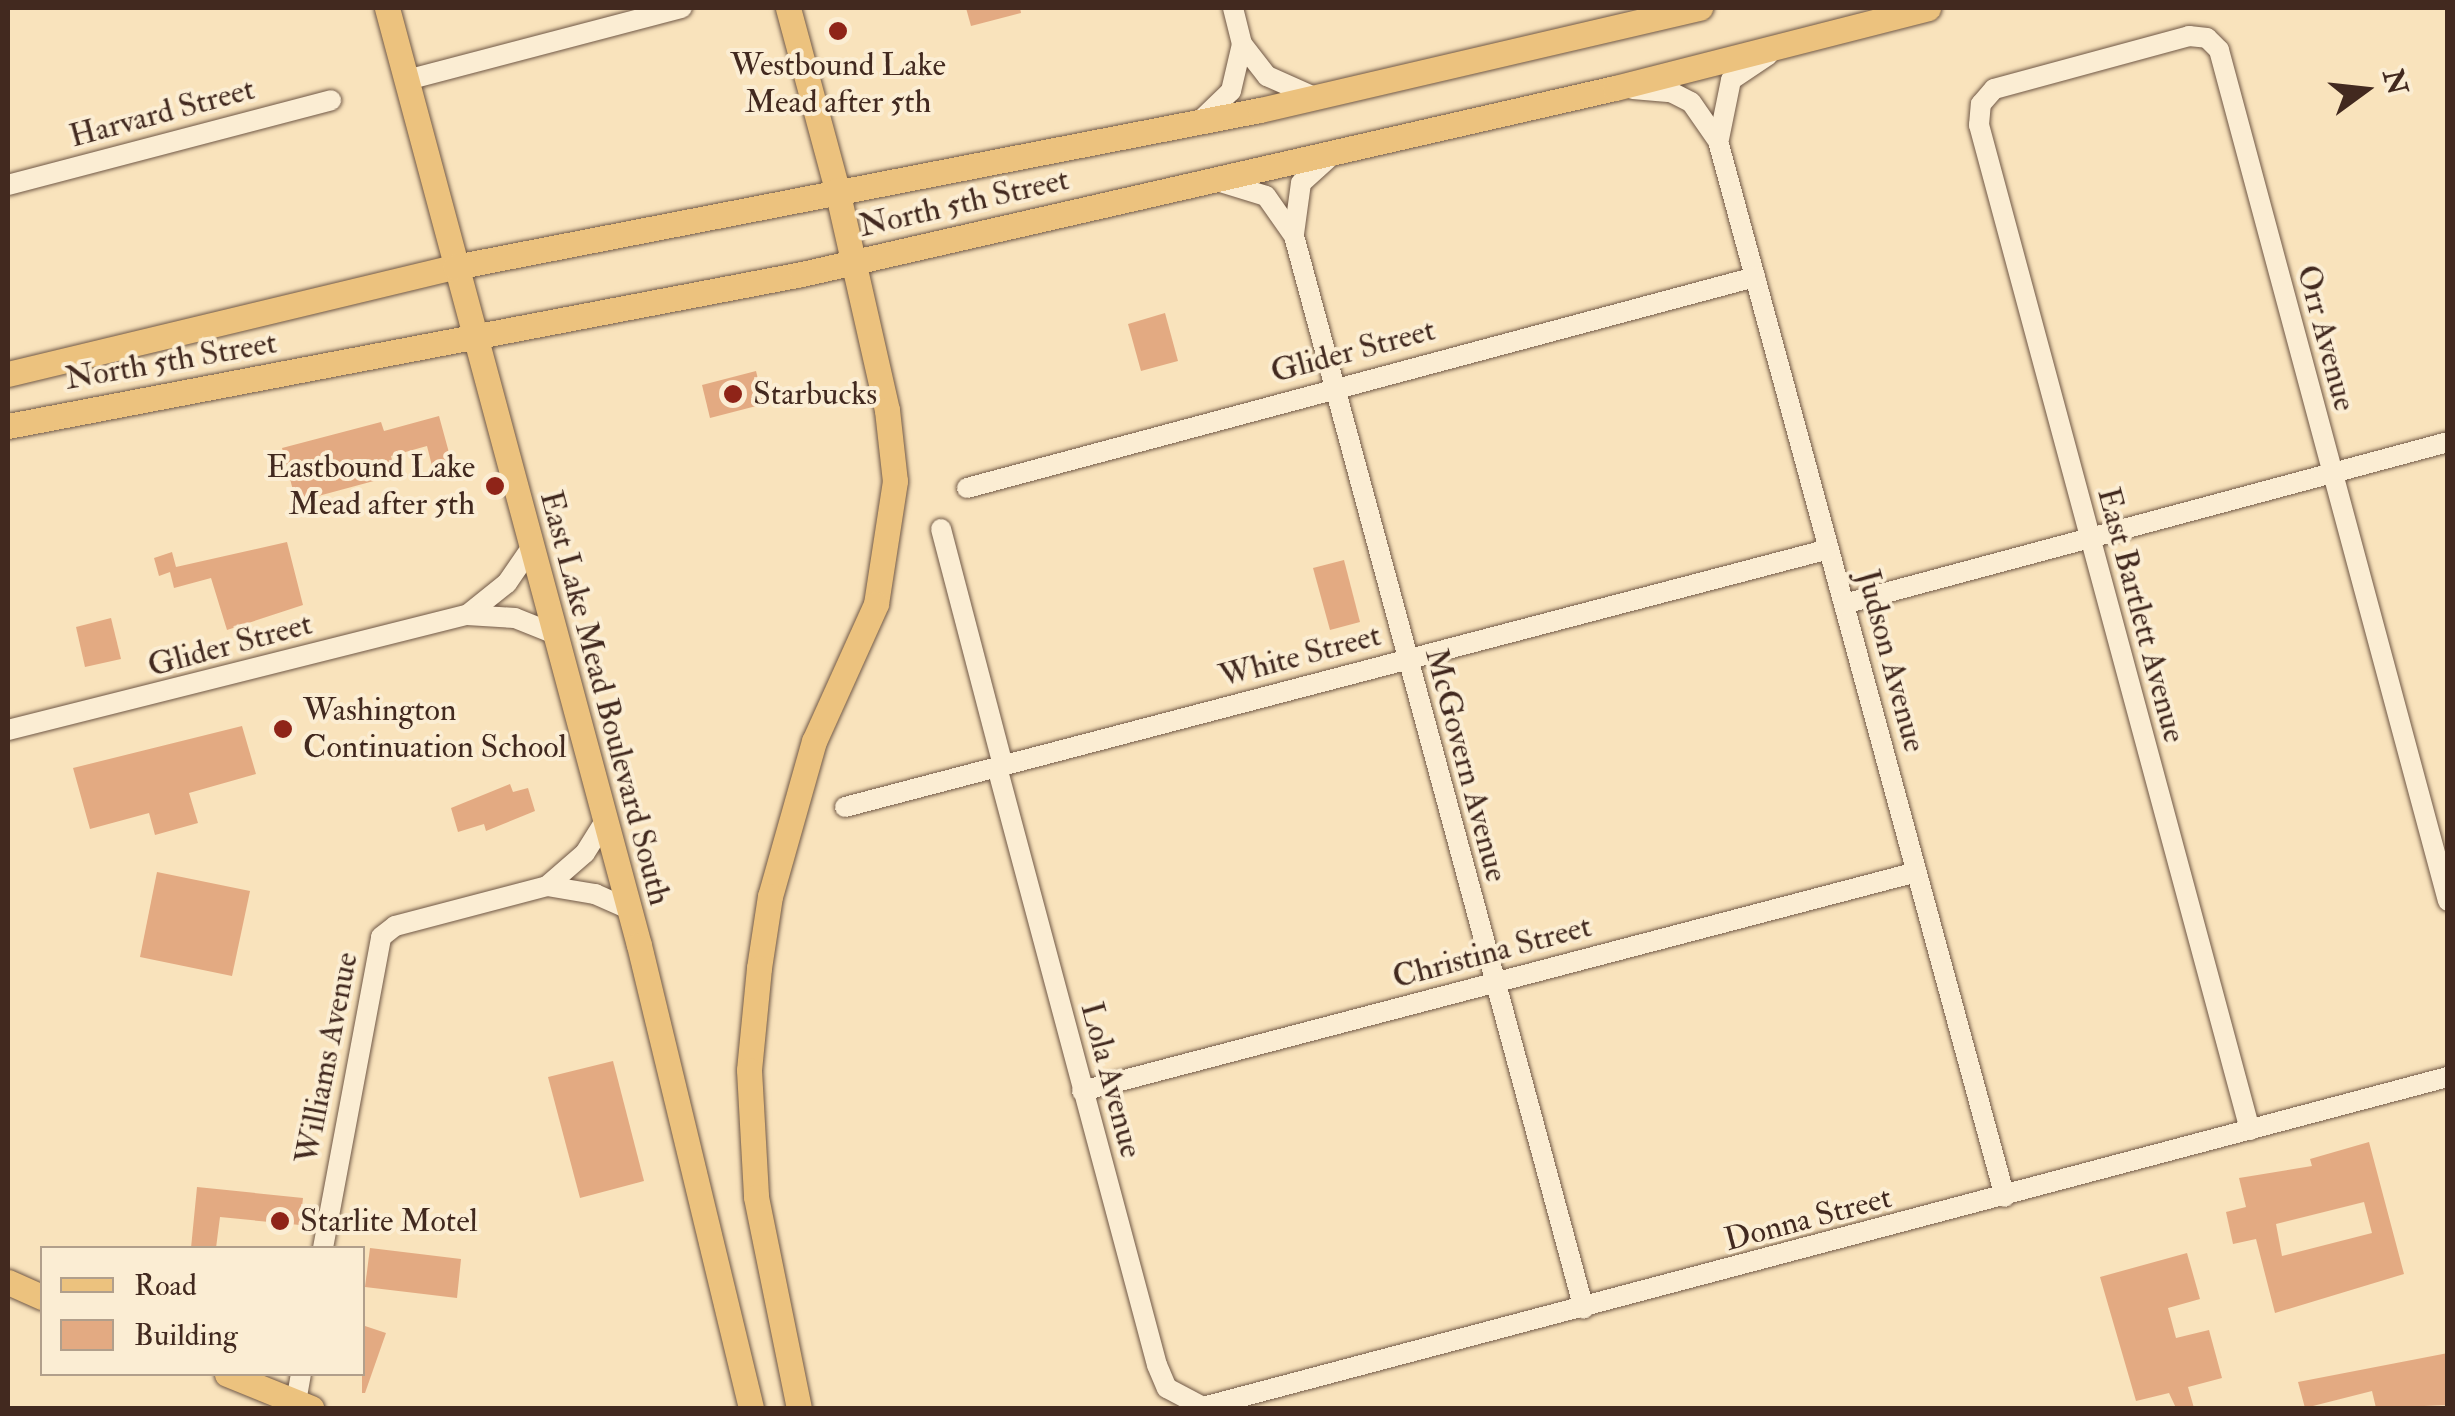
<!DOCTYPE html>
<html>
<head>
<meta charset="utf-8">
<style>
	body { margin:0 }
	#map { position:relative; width:2455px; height:1416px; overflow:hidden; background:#f9e3bc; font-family:"IM FELL Double Pica",serif }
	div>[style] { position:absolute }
	.building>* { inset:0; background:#e3aa82 }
	.roads { filter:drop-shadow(0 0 2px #705846) drop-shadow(0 0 2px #705846) }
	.minor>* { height:20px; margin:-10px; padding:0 10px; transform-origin:10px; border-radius:10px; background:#fbedd3 }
	.major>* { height:25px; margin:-12.5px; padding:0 12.5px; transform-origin:12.5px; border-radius:12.5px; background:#ecc27e }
	.dots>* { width:28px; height:28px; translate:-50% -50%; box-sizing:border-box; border:5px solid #fbedd3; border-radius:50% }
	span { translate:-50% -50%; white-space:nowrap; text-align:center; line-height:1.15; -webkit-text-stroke:8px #fbedd3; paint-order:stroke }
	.poi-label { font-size:32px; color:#42291f }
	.left { translate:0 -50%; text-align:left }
	.right { translate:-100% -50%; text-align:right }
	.street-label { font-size:32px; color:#42291f }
	.frame { position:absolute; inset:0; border:10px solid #42291f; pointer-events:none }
	.legend { position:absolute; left:40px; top:1246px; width:325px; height:130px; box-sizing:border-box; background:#fbedd3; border:2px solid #b19f8b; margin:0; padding:12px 18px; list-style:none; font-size:30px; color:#42291f }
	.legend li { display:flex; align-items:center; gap:20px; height:50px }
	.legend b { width:50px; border:2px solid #b19f8b }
	.north { position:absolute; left:2315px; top:40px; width:100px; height:100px; -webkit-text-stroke:8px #fbedd3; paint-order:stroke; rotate:75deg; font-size:28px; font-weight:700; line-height:40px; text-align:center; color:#42291f }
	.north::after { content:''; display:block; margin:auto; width:35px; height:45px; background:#42291f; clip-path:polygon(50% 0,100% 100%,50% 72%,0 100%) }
</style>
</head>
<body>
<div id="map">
	<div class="building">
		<div style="clip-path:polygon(966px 8px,1020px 8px,1021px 13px,971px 26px)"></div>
		<div style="clip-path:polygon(1165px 313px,1178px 361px,1141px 371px,1128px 324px)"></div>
		<div style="clip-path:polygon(756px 371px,764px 404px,710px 418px,702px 385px)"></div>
		<div style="clip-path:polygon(439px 416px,451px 460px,432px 466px,427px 446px,391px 456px,396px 475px,296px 502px,282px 448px,381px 422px,384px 431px)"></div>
		<div style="clip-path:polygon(287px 542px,303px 605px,227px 630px,211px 578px,174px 588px,170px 572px,159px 576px,154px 558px,172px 552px,176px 567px)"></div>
		<div style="clip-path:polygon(1344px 560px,1360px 622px,1330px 630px,1313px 568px)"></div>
		<div style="clip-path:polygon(111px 618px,121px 659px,85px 667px,76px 627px)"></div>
		<div style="clip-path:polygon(242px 726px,256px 774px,189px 793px,198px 823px,155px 835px,149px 813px,90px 829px,73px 768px)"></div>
		<div style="clip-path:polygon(510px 784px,513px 792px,528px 788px,535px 811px,486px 831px,484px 824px,458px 832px,451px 808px)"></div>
		<div style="clip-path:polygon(157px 872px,250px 891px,232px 976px,140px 957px)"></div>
		<div style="clip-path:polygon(613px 1061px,644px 1181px,580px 1198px,548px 1077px)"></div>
		<div style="clip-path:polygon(evenodd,2369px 1142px,2404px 1274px,2275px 1313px,2256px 1239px,2233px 1244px,2226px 1212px,2246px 1207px,2239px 1178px,2312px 1166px,2310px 1159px,2369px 1142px,2364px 1202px,2372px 1233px,2282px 1256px,2276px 1224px,2364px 1202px)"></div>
		<div style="clip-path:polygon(197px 1187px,303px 1198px,300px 1225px,220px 1217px,216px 1248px,191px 1248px)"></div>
		<div style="clip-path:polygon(370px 1248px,461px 1259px,457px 1298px,365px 1287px)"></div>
		<div style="clip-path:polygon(2187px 1253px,2200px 1299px,2168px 1308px,2176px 1338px,2209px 1330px,2222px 1378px,2188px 1387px,2194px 1408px,2176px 1408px,2169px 1393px,2136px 1401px,2100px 1277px)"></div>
		<div style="clip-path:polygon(362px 1325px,386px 1333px,365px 1393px,362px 1393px)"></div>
		<div style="clip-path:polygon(2448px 1353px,2448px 1405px,2376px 1408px,2372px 1391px,2305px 1408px,2298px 1382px)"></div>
	</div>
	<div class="roads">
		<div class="minor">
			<div style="left:1233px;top:8px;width:37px;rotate:76deg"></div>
			<div style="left:1242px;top:44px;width:41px;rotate:52deg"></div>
			<div style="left:1267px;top:76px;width:49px;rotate:24deg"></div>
			<div style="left:407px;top:80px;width:284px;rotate:-14.7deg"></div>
			<div style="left:1633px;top:89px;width:38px;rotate:5deg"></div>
			<div style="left:1671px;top:92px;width:22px;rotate:27deg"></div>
			<div style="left:1691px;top:102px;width:47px;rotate:55.3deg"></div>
			<div style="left:1718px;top:141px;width:1094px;rotate:74.8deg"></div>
			<div style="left:1200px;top:121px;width:43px;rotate:-44.1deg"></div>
			<div style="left:1231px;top:91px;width:48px;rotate:-76.8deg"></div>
			<div style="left:1719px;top:139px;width:60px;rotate:-78.5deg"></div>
			<div style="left:1731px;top:80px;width:45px;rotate:-34deg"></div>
			<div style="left:1217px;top:181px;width:51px;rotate:17deg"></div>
			<div style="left:1266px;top:196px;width:49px;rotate:55deg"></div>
			<div style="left:1294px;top:236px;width:1111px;rotate:74.88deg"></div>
			<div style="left:8px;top:185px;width:334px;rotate:-14.7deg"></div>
			<div style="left:1294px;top:234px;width:51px;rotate:-82.2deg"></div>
			<div style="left:1301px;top:183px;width:39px;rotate:-42deg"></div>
			<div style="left:967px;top:488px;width:816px;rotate:-14.99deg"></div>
			<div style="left:941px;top:529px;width:244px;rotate:75.3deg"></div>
			<div style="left:1844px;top:604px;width:625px;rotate:-15.01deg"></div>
			<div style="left:467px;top:615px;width:51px;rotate:-38.7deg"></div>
			<div style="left:507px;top:583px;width:42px;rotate:-55.6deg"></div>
			<div style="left:8px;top:730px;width:473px;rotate:-14.1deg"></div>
			<div style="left:467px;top:615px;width:48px;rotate:3.6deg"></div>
			<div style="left:515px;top:618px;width:43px;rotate:21.8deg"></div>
			<div style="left:997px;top:767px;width:619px;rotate:75.02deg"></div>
			<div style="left:1157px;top:1365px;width:25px;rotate:67deg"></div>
			<div style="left:1167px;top:1388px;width:41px;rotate:27.8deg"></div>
			<div style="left:1203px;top:1407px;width:1288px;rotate:-14.85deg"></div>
			<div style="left:845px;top:807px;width:1017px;rotate:-14.69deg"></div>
			<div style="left:547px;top:886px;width:50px;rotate:-41deg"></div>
			<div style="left:585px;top:853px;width:38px;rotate:-58deg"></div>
			<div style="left:1082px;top:1091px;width:863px;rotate:-14.7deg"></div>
			<div style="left:2250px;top:1130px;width:1041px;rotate:-105.09deg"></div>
			<div style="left:1979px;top:125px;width:21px;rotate:-85deg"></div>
			<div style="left:1981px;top:104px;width:20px;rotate:-49deg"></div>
			<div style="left:1994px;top:89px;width:202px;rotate:-15.2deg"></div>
			<div style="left:2189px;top:36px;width:18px;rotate:6deg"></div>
			<div style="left:2207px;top:38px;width:17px;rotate:45deg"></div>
			<div style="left:2219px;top:50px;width:881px;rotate:74.94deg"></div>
			<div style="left:323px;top:1248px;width:316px;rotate:-79.4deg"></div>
			<div style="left:381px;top:937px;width:18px;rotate:-38deg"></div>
			<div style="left:395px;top:926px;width:157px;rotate:-14.7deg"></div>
			<div style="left:547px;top:886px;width:49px;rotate:9.5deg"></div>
			<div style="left:595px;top:894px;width:36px;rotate:24deg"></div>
			<div style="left:296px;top:1402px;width:28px;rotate:-80deg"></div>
		</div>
		<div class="major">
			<div style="left:387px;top:8px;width:970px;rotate:74.95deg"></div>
			<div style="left:639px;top:945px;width:476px;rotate:76.4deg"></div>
			<div style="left:788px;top:8px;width:188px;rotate:74.9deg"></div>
			<div style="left:837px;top:190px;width:226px;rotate:77.2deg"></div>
			<div style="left:887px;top:410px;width:71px;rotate:83.6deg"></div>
			<div style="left:895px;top:481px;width:124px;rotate:98.8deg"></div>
			<div style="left:876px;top:604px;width:150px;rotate:114.3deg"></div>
			<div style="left:814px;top:741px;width:161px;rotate:105.8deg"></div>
			<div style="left:770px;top:896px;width:73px;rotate:98.7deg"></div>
			<div style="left:759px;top:968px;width:102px;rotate:95.6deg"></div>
			<div style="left:749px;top:1070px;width:127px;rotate:86.8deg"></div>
			<div style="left:756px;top:1197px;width:215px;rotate:78.5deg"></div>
			<div style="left:8px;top:374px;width:460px;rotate:-13.5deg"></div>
			<div style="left:455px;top:267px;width:820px;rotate:-11.04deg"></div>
			<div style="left:1260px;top:110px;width:452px;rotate:-13.1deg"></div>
			<div style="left:8px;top:426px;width:808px;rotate:-10.84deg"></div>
			<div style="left:802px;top:274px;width:834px;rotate:-12.89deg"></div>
			<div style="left:1615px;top:88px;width:323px;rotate:-14.3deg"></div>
			<div style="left:8px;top:1282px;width:37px;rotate:24deg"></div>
			<div style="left:227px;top:1374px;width:91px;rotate:22deg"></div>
		</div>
	</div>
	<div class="dots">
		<div style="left:838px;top:31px;background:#8f2418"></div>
		<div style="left:733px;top:394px;background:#8f2418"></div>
		<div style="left:495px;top:486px;background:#8f2418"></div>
		<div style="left:283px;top:729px;background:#8f2418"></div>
		<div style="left:280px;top:1221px;background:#8f2418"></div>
	</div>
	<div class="poi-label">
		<span style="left:838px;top:84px">Westbound Lake<br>Mead after 5th</span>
		<span class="left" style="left:753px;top:394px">Starbucks</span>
		<span class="right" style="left:475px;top:486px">Eastbound Lake<br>Mead after 5th</span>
		<span class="left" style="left:303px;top:729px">Washington<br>Continuation School</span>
		<span class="left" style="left:300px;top:1221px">Starlite Motel</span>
	</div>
	<div class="street-label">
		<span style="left:162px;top:113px;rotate:-15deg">Harvard Street</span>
		<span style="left:964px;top:203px;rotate:-13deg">North 5th Street</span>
		<span style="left:2326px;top:338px;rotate:75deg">Orr Avenue</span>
		<span style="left:1353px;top:351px;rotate:-15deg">Glider Street</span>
		<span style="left:171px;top:361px;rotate:-10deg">North 5th Street</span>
		<span style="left:2141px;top:615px;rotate:75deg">East Bartlett Avenue</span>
		<span style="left:230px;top:645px;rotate:-15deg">Glider Street</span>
		<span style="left:1300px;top:656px;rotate:-15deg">White Street</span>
		<span style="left:1891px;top:661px;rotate:75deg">Judson Avenue</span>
		<span style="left:605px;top:698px;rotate:75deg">East Lake Mead Boulevard South</span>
		<span style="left:1466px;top:765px;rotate:75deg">McGovern Avenue</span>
		<span style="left:1492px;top:952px;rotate:-15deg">Christina Street</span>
		<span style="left:327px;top:1058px;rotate:-79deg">Williams Avenue</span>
		<span style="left:1111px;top:1080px;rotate:75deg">Lola Avenue</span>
		<span style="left:1808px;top:1219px;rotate:-15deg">Donna Street</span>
	</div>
	<div class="frame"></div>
	<ul class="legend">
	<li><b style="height:12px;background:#ecc27e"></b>Road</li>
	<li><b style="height:28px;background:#e3aa82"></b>Building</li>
	</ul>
	<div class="north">N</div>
</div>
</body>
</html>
